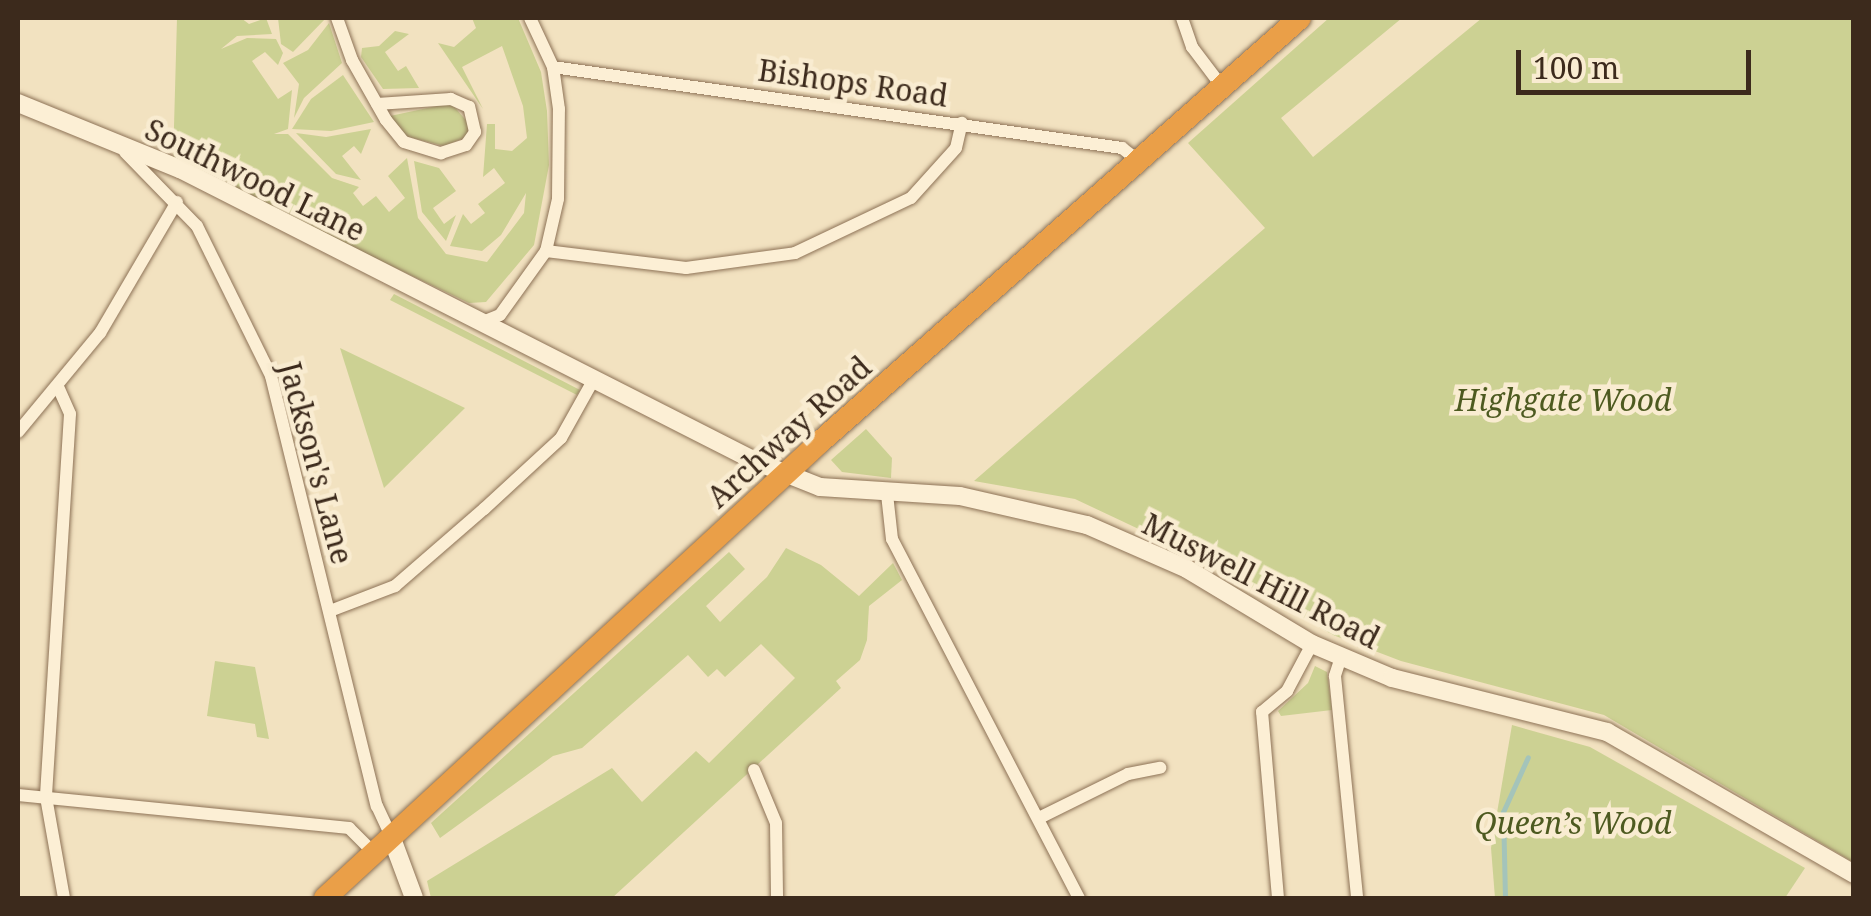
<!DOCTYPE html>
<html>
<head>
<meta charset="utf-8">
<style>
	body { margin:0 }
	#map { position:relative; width:1871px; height:916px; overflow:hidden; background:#f2e2c0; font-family:"Noto Serif",serif }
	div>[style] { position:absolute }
	.green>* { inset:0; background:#ccd193 }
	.stream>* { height:5px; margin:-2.5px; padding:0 2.5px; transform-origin:2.5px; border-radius:2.5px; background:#a4c4ba }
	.roads { filter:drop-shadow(0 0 2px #8d7256) drop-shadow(0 0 2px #8d7256) }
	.street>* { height:12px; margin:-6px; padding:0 6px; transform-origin:6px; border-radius:6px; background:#fcefd5 }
	.secondary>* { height:18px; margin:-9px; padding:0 9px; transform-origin:9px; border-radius:9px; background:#fcefd5 }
	.highway>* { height:22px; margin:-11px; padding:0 11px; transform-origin:11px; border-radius:11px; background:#ea9f48 }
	span { translate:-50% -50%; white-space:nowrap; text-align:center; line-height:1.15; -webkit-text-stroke:9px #f9ecd1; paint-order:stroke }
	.street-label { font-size:30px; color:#3c2a1c }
	.park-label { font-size:30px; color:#4d5a20; font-style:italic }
	.frame { position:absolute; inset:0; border:20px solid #3c2a1c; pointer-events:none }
	.scale { position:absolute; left:1516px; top:50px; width:235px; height:45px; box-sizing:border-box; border:5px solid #3c2a1c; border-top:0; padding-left:12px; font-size:30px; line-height:35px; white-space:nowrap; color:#3c2a1c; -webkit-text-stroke:8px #f9ecd1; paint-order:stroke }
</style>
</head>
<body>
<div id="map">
	<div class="green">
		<div style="clip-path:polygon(177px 18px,241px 18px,249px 24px,266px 18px,272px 34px,237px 36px,221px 49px,247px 38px,276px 39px,283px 53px,278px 65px,265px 52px,252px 61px,278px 99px,292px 90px,288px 129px,274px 134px,288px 134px,332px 178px,359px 187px,353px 193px,363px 206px,376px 196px,389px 212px,405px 198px,388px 176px,407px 158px,418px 218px,446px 254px,487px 262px,524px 213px,526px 193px,501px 235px,482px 251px,450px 246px,463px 214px,471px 224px,485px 213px,478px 204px,505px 183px,494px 168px,483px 177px,487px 124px,495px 124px,495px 149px,512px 151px,527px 138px,523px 106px,502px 46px,462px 67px,483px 109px,438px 43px,454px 47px,476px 28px,472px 18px,518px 18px,541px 72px,547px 111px,549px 165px,534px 245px,486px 302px,469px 303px,173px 162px)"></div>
		<div style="clip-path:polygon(278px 18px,326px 18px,293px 52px,281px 44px)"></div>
		<div style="clip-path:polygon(1329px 18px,1402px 18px,1281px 118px,1313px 157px,1482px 18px,1853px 18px,1853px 862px,1604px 715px,1401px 661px,1333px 635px,1196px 556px,1075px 499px,974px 481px,1265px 228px,1188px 143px)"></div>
		<div style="clip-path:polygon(329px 23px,342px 63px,304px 98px,294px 118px,299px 84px,283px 63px,308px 50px)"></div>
		<div style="clip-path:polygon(395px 31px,409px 34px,385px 52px,398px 71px,406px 66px,419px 88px,383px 89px,361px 57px,362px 48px,379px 46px)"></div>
		<div style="clip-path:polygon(343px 75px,374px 122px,331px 131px,292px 129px,311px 99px)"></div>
		<div style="clip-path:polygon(451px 103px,470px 125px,466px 137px,444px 146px,405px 136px,390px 116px)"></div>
		<div style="clip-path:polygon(371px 129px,361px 154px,354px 146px,342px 156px,361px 180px,336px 174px,296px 133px,326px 137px)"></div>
		<div style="clip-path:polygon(414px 161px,439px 168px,456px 191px,433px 208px,444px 224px,456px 215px,446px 241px,422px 212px)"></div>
		<div style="clip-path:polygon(394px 294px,580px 390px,577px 395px,390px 300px)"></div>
		<div style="clip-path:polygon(340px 348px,465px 408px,384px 488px)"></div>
		<div style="clip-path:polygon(866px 429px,892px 458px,891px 478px,842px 472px,831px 460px)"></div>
		<div style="clip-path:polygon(786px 548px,821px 565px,859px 596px,893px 563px,902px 580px,869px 606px,867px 640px,860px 660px,836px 681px,841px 688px,612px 898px,431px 898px,427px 881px,612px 768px,642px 802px,696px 751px,709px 763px,795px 678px,761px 644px,725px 677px,717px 669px,708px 677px,688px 655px,582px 748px,553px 756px,440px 838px,431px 823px,729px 552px,745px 569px,706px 606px,720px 622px,767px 577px)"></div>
		<div style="clip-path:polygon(215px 661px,255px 667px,269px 739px,257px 737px,255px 724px,207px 716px)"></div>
		<div style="clip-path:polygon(1315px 666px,1327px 672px,1332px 710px,1281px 716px,1278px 711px,1308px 683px)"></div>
		<div style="clip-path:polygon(1512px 725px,1590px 747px,1805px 868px,1785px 898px,1495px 898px,1491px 848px)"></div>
	</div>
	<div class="stream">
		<div style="left:1505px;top:898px;width:86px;rotate:-91.3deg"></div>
		<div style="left:1503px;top:812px;width:60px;rotate:-65.6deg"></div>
	</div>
	<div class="roads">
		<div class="street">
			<div style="left:337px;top:18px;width:45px;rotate:70.3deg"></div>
			<div style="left:352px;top:60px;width:69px;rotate:60.5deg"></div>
			<div style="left:386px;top:120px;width:28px;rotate:51deg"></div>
			<div style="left:404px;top:142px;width:39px;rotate:17deg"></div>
			<div style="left:441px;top:153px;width:26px;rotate:-18deg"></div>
			<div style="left:466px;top:145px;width:16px;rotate:-55deg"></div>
			<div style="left:475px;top:132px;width:26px;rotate:-103deg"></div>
			<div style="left:469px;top:107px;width:20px;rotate:-156deg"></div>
			<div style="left:451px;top:99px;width:74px;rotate:176.1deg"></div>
			<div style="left:1182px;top:18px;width:31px;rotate:71deg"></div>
			<div style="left:1192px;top:47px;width:51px;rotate:52.9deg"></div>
			<div style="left:553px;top:67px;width:575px;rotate:8.1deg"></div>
			<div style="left:1122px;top:148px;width:24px;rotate:38deg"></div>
			<div style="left:125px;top:152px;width:103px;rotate:45.8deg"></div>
			<div style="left:197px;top:226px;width:167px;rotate:63.7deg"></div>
			<div style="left:271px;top:376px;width:443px;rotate:76.2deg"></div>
			<div style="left:377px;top:806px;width:33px;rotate:65deg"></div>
			<div style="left:546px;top:251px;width:141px;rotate:6.9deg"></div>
			<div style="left:686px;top:268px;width:110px;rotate:-7.8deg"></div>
			<div style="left:795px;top:253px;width:128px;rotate:-25.4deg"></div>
			<div style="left:911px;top:198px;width:67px;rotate:-48deg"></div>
			<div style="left:956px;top:148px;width:26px;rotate:-77deg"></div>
			<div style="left:485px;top:321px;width:16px;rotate:-22deg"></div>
			<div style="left:500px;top:315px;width:79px;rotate:-54.3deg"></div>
			<div style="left:546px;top:251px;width:53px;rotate:-77deg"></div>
			<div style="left:558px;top:199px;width:90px;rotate:-89.4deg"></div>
			<div style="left:559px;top:109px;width:42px;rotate:-98.1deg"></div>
			<div style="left:553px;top:67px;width:54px;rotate:-115.1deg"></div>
			<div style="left:59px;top:389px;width:27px;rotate:66deg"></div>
			<div style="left:70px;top:414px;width:384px;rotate:93.6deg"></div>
			<div style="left:46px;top:797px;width:103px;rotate:79.9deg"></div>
			<div style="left:18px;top:432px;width:129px;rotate:-50.4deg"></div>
			<div style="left:100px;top:333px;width:152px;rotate:-59.6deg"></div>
			<div style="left:887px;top:494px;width:45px;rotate:83.7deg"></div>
			<div style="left:892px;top:539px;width:405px;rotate:62.5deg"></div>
			<div style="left:330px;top:611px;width:70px;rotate:-21deg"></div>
			<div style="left:395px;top:586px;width:118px;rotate:-40.9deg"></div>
			<div style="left:484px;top:509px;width:105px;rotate:-42.7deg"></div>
			<div style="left:561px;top:438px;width:68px;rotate:-60.8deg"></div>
			<div style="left:1341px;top:657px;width:20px;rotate:108deg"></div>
			<div style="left:1335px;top:676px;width:223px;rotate:84.3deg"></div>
			<div style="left:754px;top:770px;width:57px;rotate:67.5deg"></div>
			<div style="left:776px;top:823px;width:75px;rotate:89.2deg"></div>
			<div style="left:18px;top:795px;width:333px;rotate:5.7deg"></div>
			<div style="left:349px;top:828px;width:34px;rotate:45deg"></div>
			<div style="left:1039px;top:818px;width:99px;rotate:-26.3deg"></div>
			<div style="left:1128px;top:774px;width:33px;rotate:-11deg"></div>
			<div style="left:1278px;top:898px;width:187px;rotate:-94.9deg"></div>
			<div style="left:1262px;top:712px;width:33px;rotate:-40deg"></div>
			<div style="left:1287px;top:691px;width:53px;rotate:-62deg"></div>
		</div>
		<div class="secondary">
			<div style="left:18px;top:103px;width:175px;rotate:22.2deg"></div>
			<div style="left:180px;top:169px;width:647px;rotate:26.92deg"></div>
			<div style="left:757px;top:462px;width:68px;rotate:21.6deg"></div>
			<div style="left:820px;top:487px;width:140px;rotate:3.7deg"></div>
			<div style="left:960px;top:496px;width:130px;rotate:12.9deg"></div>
			<div style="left:1087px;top:525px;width:109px;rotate:23.7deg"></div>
			<div style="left:1187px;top:569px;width:146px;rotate:31deg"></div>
			<div style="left:1312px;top:644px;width:87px;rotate:23deg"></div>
			<div style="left:1392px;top:678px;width:222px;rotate:14.1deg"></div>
			<div style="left:1607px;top:732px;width:285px;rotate:29.9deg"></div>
			<div style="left:391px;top:836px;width:66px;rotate:69.6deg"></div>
		</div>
		<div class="highway">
			<div style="left:325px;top:898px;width:673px;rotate:-42.65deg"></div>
			<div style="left:820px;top:442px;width:640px;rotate:-41.46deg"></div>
		</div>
	</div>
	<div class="street-label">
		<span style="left:853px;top:83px;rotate:8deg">Bishops Road</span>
		<span style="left:255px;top:180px;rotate:26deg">Southwood Lane</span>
		<span style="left:789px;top:432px;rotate:-42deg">Archway Road</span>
		<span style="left:316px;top:463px;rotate:75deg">Jackson's Lane</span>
		<span style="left:1261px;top:581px;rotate:27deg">Muswell Hill Road</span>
	</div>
	<div class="park-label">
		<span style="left:1563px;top:400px">Highgate Wood</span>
		<span style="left:1573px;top:823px">Queen’s Wood</span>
	</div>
	<div class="frame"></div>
	<div class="scale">100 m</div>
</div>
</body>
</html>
